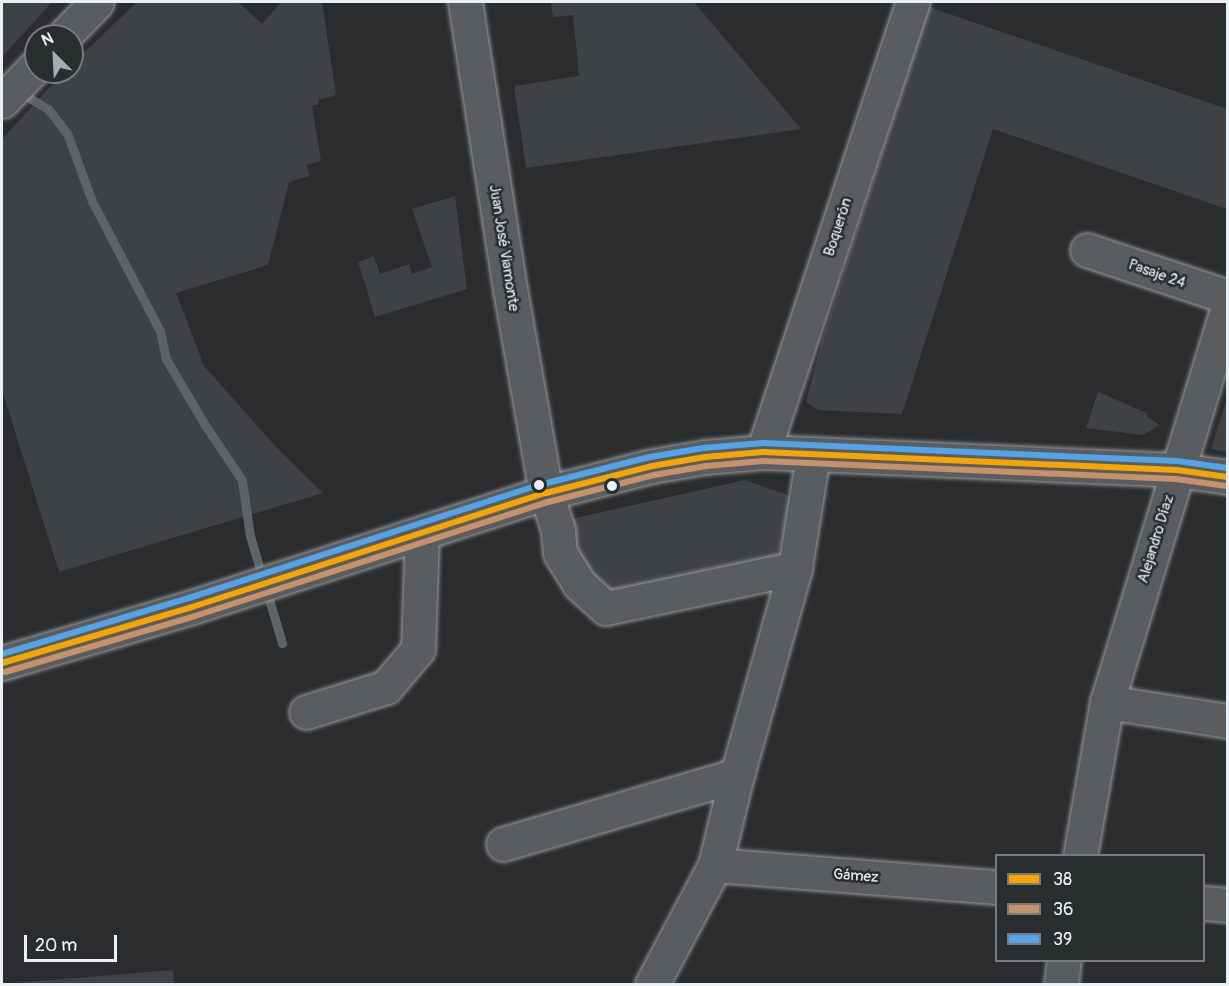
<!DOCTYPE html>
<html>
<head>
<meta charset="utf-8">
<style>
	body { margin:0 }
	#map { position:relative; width:1229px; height:986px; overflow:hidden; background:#2b2c2d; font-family:Pangolin,sans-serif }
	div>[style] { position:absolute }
	.green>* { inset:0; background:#3f4244 }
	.stream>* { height:9px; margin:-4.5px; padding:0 4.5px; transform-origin:4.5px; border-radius:4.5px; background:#5e6365 }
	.roads { filter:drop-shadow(0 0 2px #96989a) drop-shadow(0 0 2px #96989a) }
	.minor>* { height:33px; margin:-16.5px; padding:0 16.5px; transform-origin:16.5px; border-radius:16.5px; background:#5a5d60 }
	.bus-1>* { height:6px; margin:-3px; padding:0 3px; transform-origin:3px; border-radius:3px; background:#f7a600 }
	.bus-2>* { height:6px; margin:-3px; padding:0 3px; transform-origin:3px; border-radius:3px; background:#c7916a }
	.bus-3>* { height:6px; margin:-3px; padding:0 3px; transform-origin:3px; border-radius:3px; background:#53a3e8 }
	.dots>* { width:16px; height:16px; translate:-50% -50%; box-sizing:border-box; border:3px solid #2a2d2e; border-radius:50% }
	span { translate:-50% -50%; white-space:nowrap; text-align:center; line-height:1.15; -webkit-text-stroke:5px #2a2d2e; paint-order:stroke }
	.street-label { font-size:15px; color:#e8f1f8 }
	.frame { position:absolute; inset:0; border:3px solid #e8f1f8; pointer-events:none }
	.legend { position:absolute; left:995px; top:854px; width:210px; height:108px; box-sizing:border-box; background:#2a2d2e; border:2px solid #767b7f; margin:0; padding:8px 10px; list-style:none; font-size:18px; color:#e8f1f8 }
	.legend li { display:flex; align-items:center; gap:12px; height:30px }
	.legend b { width:30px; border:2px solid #767b7f }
	.north { position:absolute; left:24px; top:24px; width:60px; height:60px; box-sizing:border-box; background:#2a2d2e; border:2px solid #767b7f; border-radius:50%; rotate:336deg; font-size:16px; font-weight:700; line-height:24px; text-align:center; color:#e8f1f8 }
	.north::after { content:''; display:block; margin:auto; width:21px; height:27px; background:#a6acb1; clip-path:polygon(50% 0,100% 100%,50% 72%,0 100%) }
	.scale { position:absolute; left:24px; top:935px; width:93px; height:27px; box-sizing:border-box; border:3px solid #e8f1f8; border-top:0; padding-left:8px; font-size:18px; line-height:21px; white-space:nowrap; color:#e8f1f8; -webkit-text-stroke:4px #2a2d2e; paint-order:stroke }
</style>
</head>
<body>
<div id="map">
	<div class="green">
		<div style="clip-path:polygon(2px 2px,52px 2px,2px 57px)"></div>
		<div style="clip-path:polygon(137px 2px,238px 2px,262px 24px,281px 2px,322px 2px,336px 95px,318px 100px,319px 104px,312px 106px,321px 161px,306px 165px,310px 176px,289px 182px,268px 265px,176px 293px,204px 366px,279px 450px,323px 493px,59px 572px,2px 390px,2px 139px,64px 72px,72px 72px,72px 64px)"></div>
		<div style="clip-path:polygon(561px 2px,694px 2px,801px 129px,526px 168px,514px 86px,579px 76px,573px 15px,553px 17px,551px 3px)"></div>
		<div style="clip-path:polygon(929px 7px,1227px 109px,1227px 209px,993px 129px,902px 414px,818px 410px,806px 402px,823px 337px)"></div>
		<div style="clip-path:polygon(455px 196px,467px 289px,375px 317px,358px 262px,374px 256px,380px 274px,409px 264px,412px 274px,432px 267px,412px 209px)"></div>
		<div style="clip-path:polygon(1098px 392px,1147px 413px,1147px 417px,1160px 425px,1143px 435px,1086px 428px)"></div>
		<div style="clip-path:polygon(1227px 398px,1227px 452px,1211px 449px)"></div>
		<div style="clip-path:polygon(745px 480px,793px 497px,776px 561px,613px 594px,575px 560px,571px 519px)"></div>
		<div style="clip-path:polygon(173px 970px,174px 984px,2px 984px)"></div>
	</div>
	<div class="stream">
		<div style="left:18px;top:91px;width:35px;rotate:31deg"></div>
		<div style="left:48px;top:109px;width:31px;rotate:52deg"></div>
		<div style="left:67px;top:133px;width:72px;rotate:69.8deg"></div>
		<div style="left:92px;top:201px;width:147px;rotate:62.4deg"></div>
		<div style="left:160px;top:331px;width:29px;rotate:78deg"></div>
		<div style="left:166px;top:359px;width:77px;rotate:59.4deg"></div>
		<div style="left:205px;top:425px;width:66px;rotate:56.1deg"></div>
		<div style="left:242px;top:480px;width:57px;rotate:81.9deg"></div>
		<div style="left:250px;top:536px;width:112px;rotate:73.3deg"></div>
	</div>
	<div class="roads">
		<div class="minor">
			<div style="left:465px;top:2px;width:291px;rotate:81.1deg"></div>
			<div style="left:510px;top:289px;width:207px;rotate:80deg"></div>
			<div style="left:546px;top:493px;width:40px;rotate:72deg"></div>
			<div style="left:558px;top:531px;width:22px;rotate:85deg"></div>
			<div style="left:560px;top:553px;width:36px;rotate:58deg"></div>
			<div style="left:579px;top:584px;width:36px;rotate:42deg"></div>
			<div style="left:606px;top:608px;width:193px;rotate:-11.9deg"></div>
			<div style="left:64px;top:36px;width:47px;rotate:-45.9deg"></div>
			<div style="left:2px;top:101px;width:49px;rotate:-45.8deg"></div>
			<div style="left:1087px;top:250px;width:149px;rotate:18.4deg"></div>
			<div style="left:763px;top:452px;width:474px;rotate:-71.6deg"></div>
			<div style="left:2px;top:663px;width:198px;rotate:-16.4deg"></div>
			<div style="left:192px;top:607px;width:372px;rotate:-17.9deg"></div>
			<div style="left:546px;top:493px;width:109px;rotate:-14.3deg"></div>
			<div style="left:652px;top:466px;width:54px;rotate:-9.6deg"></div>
			<div style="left:705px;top:457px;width:58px;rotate:-4.9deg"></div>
			<div style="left:763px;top:452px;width:50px;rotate:2.3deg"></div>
			<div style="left:813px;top:454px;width:364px;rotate:2.5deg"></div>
			<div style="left:1177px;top:470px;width:51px;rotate:7.8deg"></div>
			<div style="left:1107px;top:702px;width:122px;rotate:8.9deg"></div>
			<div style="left:306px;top:712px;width:84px;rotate:-17.4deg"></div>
			<div style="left:386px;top:687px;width:50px;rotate:-49.9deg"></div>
			<div style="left:418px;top:649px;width:115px;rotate:-88deg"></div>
			<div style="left:503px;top:844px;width:244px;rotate:-16.4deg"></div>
			<div style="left:1080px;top:856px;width:156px;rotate:-80.1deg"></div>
			<div style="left:1107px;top:702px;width:413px;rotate:-73deg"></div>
			<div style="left:715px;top:865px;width:282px;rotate:4.5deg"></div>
			<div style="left:1204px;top:903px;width:24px;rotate:5deg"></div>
			<div style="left:652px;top:984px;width:135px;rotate:-62.1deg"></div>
			<div style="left:715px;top:865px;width:93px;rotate:-76.3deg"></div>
			<div style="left:737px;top:775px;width:215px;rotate:-74.3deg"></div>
			<div style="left:795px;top:568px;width:115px;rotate:-81deg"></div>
			<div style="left:1061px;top:984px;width:24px;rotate:-83deg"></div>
		</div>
	</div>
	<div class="bus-1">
		<div style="left:2px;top:663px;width:198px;rotate:-16.4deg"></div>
		<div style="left:192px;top:607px;width:372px;rotate:-17.9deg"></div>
		<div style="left:546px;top:493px;width:109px;rotate:-14.3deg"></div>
		<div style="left:652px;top:466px;width:54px;rotate:-9.6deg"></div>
		<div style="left:705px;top:457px;width:58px;rotate:-4.9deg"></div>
		<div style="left:763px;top:452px;width:414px;rotate:2.5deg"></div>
		<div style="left:1177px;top:470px;width:51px;rotate:7.8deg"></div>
	</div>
	<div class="bus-2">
		<div style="left:5px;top:672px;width:198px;rotate:-16.4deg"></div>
		<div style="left:195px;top:616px;width:371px;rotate:-17.9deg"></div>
		<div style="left:548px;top:502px;width:109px;rotate:-14.3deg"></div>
		<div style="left:654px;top:475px;width:53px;rotate:-9.8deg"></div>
		<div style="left:706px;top:466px;width:57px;rotate:-5deg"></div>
		<div style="left:763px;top:461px;width:413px;rotate:2.5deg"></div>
		<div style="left:1176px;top:479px;width:51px;rotate:7.8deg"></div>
	</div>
	<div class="bus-3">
		<div style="left:2px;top:654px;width:195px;rotate:-16.7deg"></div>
		<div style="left:189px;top:598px;width:372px;rotate:-17.9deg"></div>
		<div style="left:543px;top:484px;width:110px;rotate:-14.2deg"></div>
		<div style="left:650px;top:457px;width:54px;rotate:-9.6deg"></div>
		<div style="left:703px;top:448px;width:60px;rotate:-4.8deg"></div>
		<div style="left:763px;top:443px;width:414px;rotate:2.5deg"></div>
		<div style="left:1177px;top:461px;width:51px;rotate:7.8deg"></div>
	</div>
	<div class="dots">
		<div style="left:539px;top:485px;background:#e8f1f8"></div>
		<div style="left:612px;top:486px;background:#e8f1f8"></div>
	</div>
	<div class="street-label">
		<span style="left:838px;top:227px;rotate:-72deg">Boquerón</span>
		<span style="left:504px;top:248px;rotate:81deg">Juan José Viamonte</span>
		<span style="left:1157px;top:274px;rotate:19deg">Pasaje 24</span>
		<span style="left:1156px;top:539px;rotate:-73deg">Alejandro Díaz</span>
		<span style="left:856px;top:876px;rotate:4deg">Gámez</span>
	</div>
	<div class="frame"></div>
	<ul class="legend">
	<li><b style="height:8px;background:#f7a600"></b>38</li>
	<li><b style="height:8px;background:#c7916a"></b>36</li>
	<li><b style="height:8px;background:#53a3e8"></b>39</li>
	</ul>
	<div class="north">N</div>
	<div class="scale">20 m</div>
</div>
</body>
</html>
